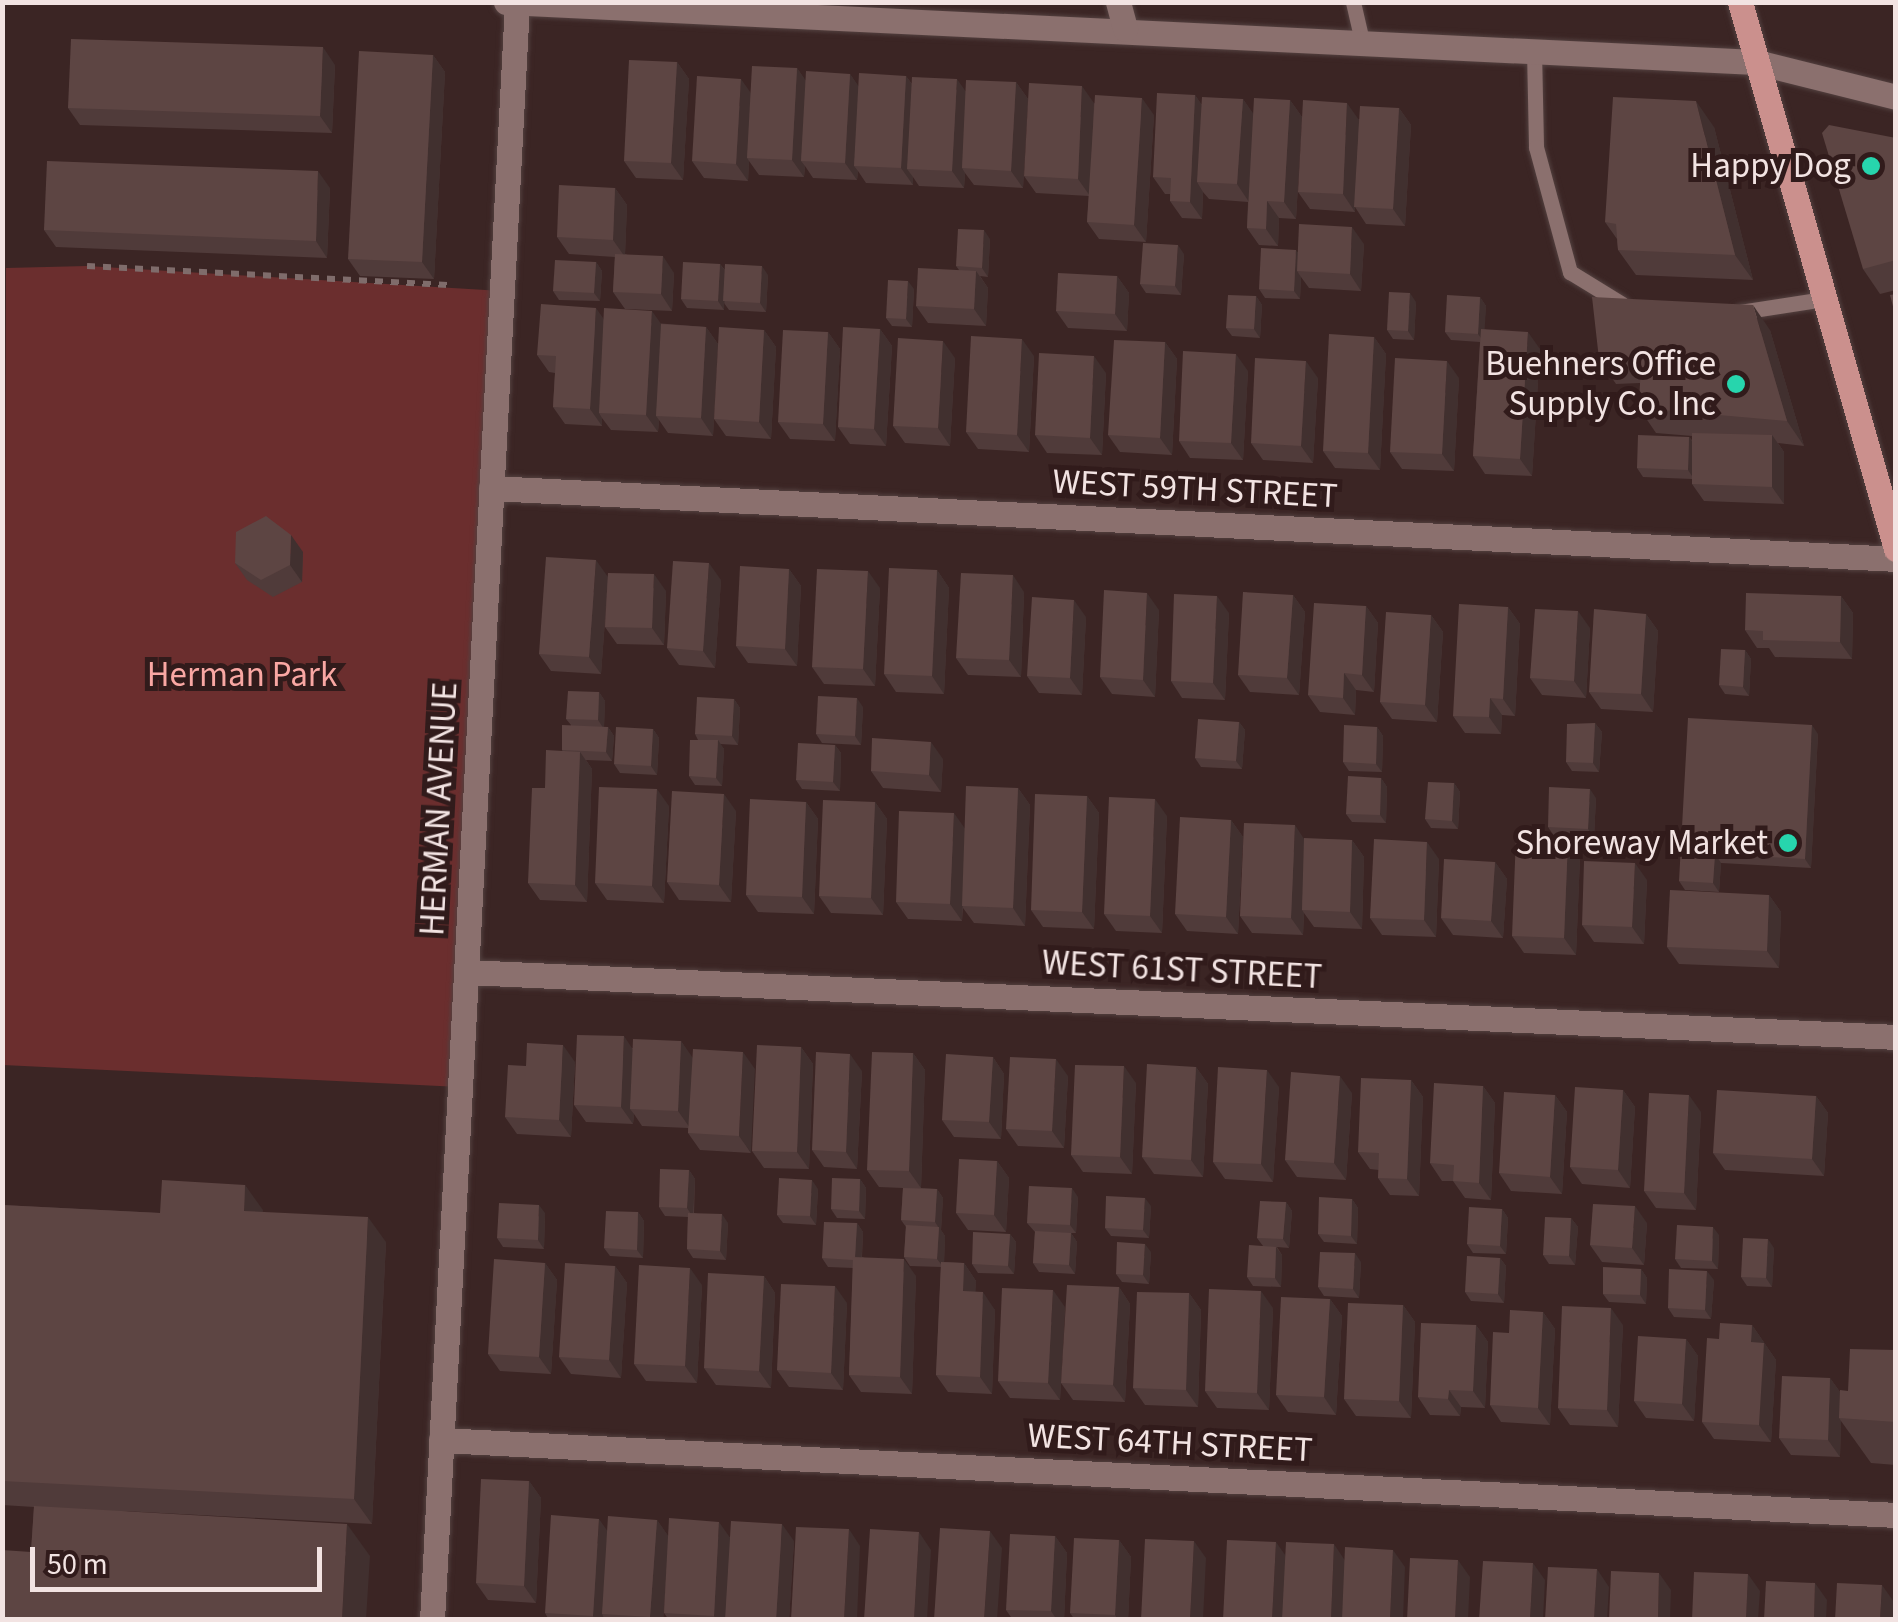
<!DOCTYPE html>
<html>
<head>
<meta charset="utf-8">
<style>
	body { margin:0 }
	#map { position:relative; width:1898px; height:1622px; overflow:hidden; background:#3b2524; font-family:"Source Sans 3",sans-serif }
	div>[style] { position:absolute }
	.green>* { inset:0; background:#6b2e2e }
	.path>* { height:6px; margin-top:-3px; transform-origin:0; background:repeating-linear-gradient(90deg,#7f6c6b 0 8px,transparent 0 16px) }
	.roads { filter:drop-shadow(0 0 2px #534140) drop-shadow(0 0 2px #534140) }
	.lane>* { height:15px; margin:-7.5px; padding:0 7.5px; transform-origin:7.5px; border-radius:7.5px; background:#8b706e }
	.street>* { height:25px; margin:-12.5px; padding:0 12.5px; transform-origin:12.5px; border-radius:12.5px; background:#8b706e }
	.primary>* { height:25px; margin:-12.5px; padding:0 12.5px; transform-origin:12.5px; border-radius:12.5px; background:#cb908d }
	.wall>* { inset:0; background:#503b3a }
	.shaded-wall>* { inset:0; background:#41302f }
	.building>* { inset:0; background:#5d4543 }
	.dots>* { width:28px; height:28px; translate:-50% -50%; box-sizing:border-box; border:5px solid #311b1b; border-radius:50% }
	span { translate:-50% -50%; white-space:nowrap; text-align:center; line-height:1.15; -webkit-text-stroke:10px #311b1b; paint-order:stroke }
	.poi-label { font-size:35px; color:#f2e3e2 }
	.right { translate:-100% -50%; text-align:right }
	.street-label { font-size:35px; color:#f2e3e2 }
	.park-label { font-size:35px; color:#f9a7a3 }
	.frame { position:absolute; inset:0; border:5px solid #f2e3e2; pointer-events:none }
	.scale { position:absolute; left:30px; top:1547px; width:292px; height:45px; box-sizing:border-box; border:5px solid #f2e3e2; border-top:0; padding-left:12px; font-size:30px; line-height:35px; white-space:nowrap; color:#f2e3e2; -webkit-text-stroke:8px #311b1b; paint-order:stroke }
</style>
</head>
<body>
<div id="map">
	<div class="green">
		<div style="clip-path:polygon(87px 266px,502px 291px,460px 1087px,3px 1065px,6px 268px)"></div>
	</div>
	<div class="path">
		<div style="left:87px;top:266px;width:361px;rotate:3deg"></div>
	</div>
	<div class="roads">
		<div class="lane">
			<div style="left:1353px;top:2px;width:40px;rotate:77deg"></div>
			<div style="left:1534px;top:50px;width:97px;rotate:88.8deg"></div>
			<div style="left:1536px;top:147px;width:130px;rotate:74.8deg"></div>
			<div style="left:1570px;top:272px;width:61px;rotate:31.6deg"></div>
			<div style="left:1740px;top:312px;width:85px;rotate:-8.8deg"></div>
		</div>
		<div class="street">
			<div style="left:506px;top:2px;width:1251px;rotate:2.75deg"></div>
			<div style="left:1756px;top:62px;width:144px;rotate:14deg"></div>
			<div style="left:1118px;top:2px;width:28px;rotate:75deg"></div>
			<div style="left:491px;top:488px;width:1407px;rotate:2.89deg"></div>
			<div style="left:466px;top:972px;width:1431px;rotate:2.6deg"></div>
			<div style="left:441px;top:1440px;width:1457px;rotate:2.95deg"></div>
			<div style="left:432px;top:1620px;width:1620px;rotate:-86.99deg"></div>
		</div>
		<div class="primary">
			<div style="left:1740px;top:2px;width:569px;rotate:74.08deg"></div>
		</div>
	</div>
	<div class="wall">
		<div style="clip-path:polygon(1588px 2px,1660px 2px,1653px 5px)"></div>
		<div style="clip-path:polygon(433px 55px,445px 72px,434px 279px,360px 276px,348px 259px)"></div>
		<div style="clip-path:polygon(677px 62px,689px 79px,683px 180px,636px 178px,624px 161px)"></div>
		<div style="clip-path:polygon(335px 65px,332px 133px,80px 125px,68px 108px)"></div>
		<div style="clip-path:polygon(797px 68px,805px 80px,850px 74px,858px 86px,906px 76px,912px 84px,966px 91px,1016px 82px,1028px 99px,1023px 188px,974px 185px,965px 173px,964px 188px,919px 186px,913px 177px,913px 185px,866px 183px,858px 171px,857px 180px,813px 178px,805px 166px,804px 177px,759px 175px,749px 161px,748px 181px,704px 178px,692px 161px,751px 93px)"></div>
		<div style="clip-path:polygon(1195px 95px,1201px 104px,1243px 99px,1253px 114px,1290px 100px,1302px 117px,1296px 219px,1279px 218px,1278px 246px,1259px 245px,1247px 228px,1248px 202px,1209px 199px,1203px 192px,1202px 219px,1182px 218px,1170px 201px,1170px 194px,1165px 194px,1153px 177px)"></div>
		<div style="clip-path:polygon(1094px 103px,1154px 115px,1146px 242px,1099px 239px,1087px 222px,1089px 196px,1036px 193px,1024px 176px)"></div>
		<div style="clip-path:polygon(1399px 108px,1411px 125px,1405px 226px,1366px 224px,1355px 207px,1355px 212px,1310px 209px,1298px 192px,1359px 119px)"></div>
		<div style="clip-path:polygon(1714px 127px,1753px 280px,1636px 275px,1618px 250px,1617px 239px,1605px 222px)"></div>
		<div style="clip-path:polygon(1896px 138px,1896px 290px,1880px 294px,1863px 269px)"></div>
		<div style="clip-path:polygon(330px 188px,327px 258px,56px 247px,44px 230px)"></div>
		<div style="clip-path:polygon(615px 188px,627px 205px,625px 254px,674px 273px,672px 311px,625px 309px,613px 292px,615px 257px,569px 254px,557px 237px)"></div>
		<div style="clip-path:polygon(990px 239px,988px 277px,980px 276px,988px 288px,986px 326px,928px 323px,916px 306px,959px 270px,956px 266px)"></div>
		<div style="clip-path:polygon(1364px 244px,1361px 291px,1309px 288px,1301px 277px,1300px 299px,1265px 298px,1259px 289px,1298px 252px)"></div>
		<div style="clip-path:polygon(1184px 254px,1181px 295px,1146px 293px,1140px 284px)"></div>
		<div style="clip-path:polygon(596px 262px,602px 271px,600px 301px,559px 300px,553px 291px)"></div>
		<div style="clip-path:polygon(720px 264px,725px 270px,768px 275px,766px 312px,729px 310px,724px 303px,724px 310px,687px 308px,681px 299px)"></div>
		<div style="clip-path:polygon(1117px 276px,1129px 293px,1127px 331px,1068px 328px,1056px 311px)"></div>
		<div style="clip-path:polygon(914px 289px,912px 327px,892px 326px,886px 318px)"></div>
		<div style="clip-path:polygon(1256px 296px,1262px 305px,1260px 338px,1232px 336px,1226px 328px)"></div>
		<div style="clip-path:polygon(1480px 297px,1486px 306px,1484px 329px,1540px 349px,1532px 476px,1485px 474px,1473px 456px,1480px 342px,1451px 340px,1445px 332px)"></div>
		<div style="clip-path:polygon(1416px 302px,1414px 340px,1393px 339px,1387px 330px)"></div>
		<div style="clip-path:polygon(604px 319px,706px 327px,718px 344px,713px 436px,668px 433px,659px 420px,658px 432px,611px 430px,602px 418px,602px 426px,565px 424px,553px 407px,555px 373px,549px 372px,537px 355px)"></div>
		<div style="clip-path:polygon(880px 329px,892px 346px,886px 446px,850px 444px,838px 427px)"></div>
		<div style="clip-path:polygon(764px 330px,776px 347px,771px 439px,726px 436px,714px 419px)"></div>
		<div style="clip-path:polygon(1770px 330px,1804px 446px,1778px 443px,1784px 452px,1784px 504px,1704px 501px,1692px 484px,1692px 479px,1643px 477px,1637px 468px,1689px 437px,1692px 440px,1692px 436px,1656px 433px,1639px 408px,1640px 383px,1616px 384px,1599px 359px)"></div>
		<div style="clip-path:polygon(828px 332px,840px 349px,835px 441px,790px 439px,778px 422px)"></div>
		<div style="clip-path:polygon(1374px 337px,1386px 354px,1380px 470px,1335px 468px,1323px 451px)"></div>
		<div style="clip-path:polygon(1165px 342px,1177px 359px,1172px 455px,1120px 452px,1108px 435px)"></div>
		<div style="clip-path:polygon(1034px 356px,1029px 452px,978px 449px,966px 432px)"></div>
		<div style="clip-path:polygon(955px 358px,950px 446px,905px 443px,893px 426px)"></div>
		<div style="clip-path:polygon(1248px 371px,1243px 460px,1190px 458px,1179px 441px)"></div>
		<div style="clip-path:polygon(1106px 373px,1102px 455px,1047px 453px,1035px 435px)"></div>
		<div style="clip-path:polygon(1318px 378px,1313px 463px,1263px 460px,1251px 443px)"></div>
		<div style="clip-path:polygon(1459px 378px,1454px 471px,1402px 469px,1390px 452px)"></div>
		<div style="clip-path:polygon(303px 552px,302px 582px,273px 597px,247px 580px,235px 563px)"></div>
		<div style="clip-path:polygon(789px 569px,801px 586px,797px 666px,748px 663px,736px 646px)"></div>
		<div style="clip-path:polygon(937px 570px,949px 588px,944px 694px,896px 692px,884px 674px)"></div>
		<div style="clip-path:polygon(607px 577px,666px 591px,664px 645px,617px 644px,605px 627px,607px 594px,601px 674px,551px 671px,539px 654px)"></div>
		<div style="clip-path:polygon(721px 580px,715px 668px,679px 665px,667px 648px)"></div>
		<div style="clip-path:polygon(880px 588px,875px 686px,824px 684px,812px 667px)"></div>
		<div style="clip-path:polygon(1024px 592px,1021px 677px,968px 675px,956px 658px)"></div>
		<div style="clip-path:polygon(1293px 595px,1305px 612px,1299px 695px,1250px 692px,1238px 675px)"></div>
		<div style="clip-path:polygon(1841px 596px,1853px 613px,1852px 659px,1775px 657px,1769px 648px,1757px 648px,1745px 630px)"></div>
		<div style="clip-path:polygon(1366px 606px,1378px 623px,1374px 692px,1356px 690px,1355px 715px,1320px 712px,1308px 695px)"></div>
		<div style="clip-path:polygon(1508px 607px,1520px 624px,1515px 716px,1502px 715px,1501px 734px,1465px 733px,1453px 716px)"></div>
		<div style="clip-path:polygon(1159px 610px,1155px 697px,1112px 694px,1100px 677px)"></div>
		<div style="clip-path:polygon(1229px 613px,1225px 700px,1182px 698px,1171px 681px)"></div>
		<div style="clip-path:polygon(1646px 614px,1658px 631px,1653px 712px,1601px 709px,1589px 692px)"></div>
		<div style="clip-path:polygon(1431px 615px,1443px 632px,1437px 722px,1392px 719px,1380px 702px)"></div>
		<div style="clip-path:polygon(1086px 617px,1082px 695px,1039px 693px,1027px 676px)"></div>
		<div style="clip-path:polygon(1590px 628px,1586px 698px,1542px 695px,1530px 678px)"></div>
		<div style="clip-path:polygon(1745px 650px,1751px 659px,1749px 696px,1725px 694px,1719px 685px)"></div>
		<div style="clip-path:polygon(599px 692px,605px 701px,604px 727px,608px 727px,614px 736px,612px 761px,586px 760px,592px 769px,587px 902px,540px 900px,528px 883px,545px 788px,562px 751px,571px 725px,566px 719px)"></div>
		<div style="clip-path:polygon(734px 699px,740px 708px,738px 745px,720px 744px,724px 749px,722px 786px,695px 785px,689px 776px,698px 740px,695px 734px)"></div>
		<div style="clip-path:polygon(863px 707px,861px 745px,822px 743px,816px 734px)"></div>
		<div style="clip-path:polygon(1239px 722px,1245px 730px,1242px 769px,1201px 767px,1195px 758px)"></div>
		<div style="clip-path:polygon(1595px 723px,1602px 732px,1599px 772px,1572px 771px,1566px 762px)"></div>
		<div style="clip-path:polygon(1377px 727px,1383px 736px,1382px 772px,1349px 771px,1343px 762px)"></div>
		<div style="clip-path:polygon(653px 729px,659px 738px,657px 775px,620px 773px,614px 764px)"></div>
		<div style="clip-path:polygon(1818px 734px,1811px 868px,1721px 863px,1719px 892px,1685px 890px,1679px 881px)"></div>
		<div style="clip-path:polygon(835px 745px,841px 753px,840px 791px,802px 789px,796px 780px)"></div>
		<div style="clip-path:polygon(943px 759px,941px 792px,883px 788px,871px 771px)"></div>
		<div style="clip-path:polygon(1381px 778px,1387px 787px,1386px 823px,1352px 822px,1346px 814px)"></div>
		<div style="clip-path:polygon(1454px 783px,1460px 792px,1458px 829px,1431px 828px,1425px 819px)"></div>
		<div style="clip-path:polygon(1018px 788px,1030px 805px,1025px 926px,974px 923px,963px 908px,962px 921px,908px 919px,896px 902px,965px 828px)"></div>
		<div style="clip-path:polygon(1087px 796px,1099px 813px,1094px 929px,1043px 927px,1031px 910px)"></div>
		<div style="clip-path:polygon(1596px 798px,1594px 837px,1554px 836px,1548px 827px)"></div>
		<div style="clip-path:polygon(806px 802px,818px 819px,814px 914px,758px 912px,746px 895px)"></div>
		<div style="clip-path:polygon(875px 802px,887px 819px,883px 915px,831px 913px,819px 896px)"></div>
		<div style="clip-path:polygon(669px 806px,664px 903px,607px 900px,595px 883px)"></div>
		<div style="clip-path:polygon(736px 811px,731px 902px,679px 900px,667px 882px)"></div>
		<div style="clip-path:polygon(1167px 816px,1162px 933px,1116px 931px,1104px 914px)"></div>
		<div style="clip-path:polygon(1231px 820px,1243px 837px,1238px 934px,1187px 931px,1175px 914px)"></div>
		<div style="clip-path:polygon(1304px 839px,1352px 840px,1364px 857px,1362px 929px,1314px 927px,1304px 913px,1303px 935px,1252px 933px,1240px 916px)"></div>
		<div style="clip-path:polygon(1568px 840px,1580px 857px,1576px 955px,1524px 953px,1512px 936px)"></div>
		<div style="clip-path:polygon(1439px 859px,1436px 937px,1382px 935px,1370px 918px)"></div>
		<div style="clip-path:polygon(1495px 862px,1507px 879px,1503px 938px,1453px 935px,1441px 918px)"></div>
		<div style="clip-path:polygon(1647px 880px,1644px 944px,1594px 942px,1582px 925px)"></div>
		<div style="clip-path:polygon(1769px 895px,1781px 912px,1779px 968px,1679px 964px,1667px 947px)"></div>
		<div style="clip-path:polygon(681px 1041px,692px 1058px,751px 1153px,700px 1150px,688px 1133px,688px 1128px,642px 1126px,634px 1114px,633px 1124px,586px 1122px,574px 1105px,632px 1048px)"></div>
		<div style="clip-path:polygon(801px 1047px,813px 1064px,809px 1169px,764px 1168px,752px 1151px)"></div>
		<div style="clip-path:polygon(913px 1053px,925px 1070px,921px 1188px,937px 1189px,943px 1198px,941px 1230px,945px 1236px,944px 1262px,964px 1263px,976px 1281px,975px 1292px,995px 1310px,992px 1394px,948px 1392px,936px 1375px,941px 1267px,910px 1266px,904px 1257px,906px 1227px,901px 1220px,903px 1188px,879px 1187px,867px 1170px)"></div>
		<div style="clip-path:polygon(993px 1057px,1004px 1074px,1001px 1139px,954px 1137px,942px 1120px)"></div>
		<div style="clip-path:polygon(575px 1062px,571px 1137px,517px 1134px,505px 1117px,526px 1066px)"></div>
		<div style="clip-path:polygon(1196px 1067px,1208px 1084px,1203px 1177px,1154px 1174px,1142px 1157px)"></div>
		<div style="clip-path:polygon(862px 1071px,857px 1169px,824px 1167px,812px 1150px)"></div>
		<div style="clip-path:polygon(1068px 1076px,1064px 1148px,1018px 1146px,1006px 1129px)"></div>
		<div style="clip-path:polygon(1411px 1080px,1423px 1097px,1419px 1196px,1390px 1195px,1378px 1178px,1379px 1170px,1370px 1169px,1358px 1152px)"></div>
		<div style="clip-path:polygon(1136px 1083px,1132px 1174px,1083px 1172px,1071px 1155px)"></div>
		<div style="clip-path:polygon(1483px 1086px,1495px 1103px,1491px 1200px,1465px 1198px,1453px 1181px,1442px 1181px,1430px 1163px)"></div>
		<div style="clip-path:polygon(1279px 1087px,1273px 1182px,1225px 1179px,1213px 1162px)"></div>
		<div style="clip-path:polygon(1623px 1090px,1635px 1107px,1630px 1188px,1582px 1184px,1570px 1167px)"></div>
		<div style="clip-path:polygon(1352px 1093px,1346px 1180px,1297px 1177px,1285px 1160px)"></div>
		<div style="clip-path:polygon(1555px 1095px,1567px 1112px,1562px 1194px,1511px 1191px,1499px 1173px)"></div>
		<div style="clip-path:polygon(1816px 1096px,1828px 1113px,1824px 1176px,1725px 1170px,1713px 1153px)"></div>
		<div style="clip-path:polygon(1701px 1112px,1696px 1210px,1656px 1208px,1644px 1191px)"></div>
		<div style="clip-path:polygon(997px 1161px,1009px 1178px,1006px 1232px,968px 1230px,956px 1213px)"></div>
		<div style="clip-path:polygon(689px 1170px,695px 1179px,694px 1213px,728px 1223px,726px 1260px,693px 1258px,687px 1249px,688px 1217px,665px 1216px,659px 1207px)"></div>
		<div style="clip-path:polygon(860px 1179px,866px 1188px,865px 1219px,837px 1218px,831px 1209px)"></div>
		<div style="clip-path:polygon(245px 1185px,262px 1212px,386px 1242px,372px 1524px,123px 1511px,370px 1556px,31px 1552px,34px 1507px,2px 1505px,2px 1205px,160px 1213px)"></div>
		<div style="clip-path:polygon(818px 1189px,816px 1225px,783px 1223px,777px 1215px)"></div>
		<div style="clip-path:polygon(1078px 1197px,1076px 1233px,1071px 1233px,1077px 1242px,1075px 1274px,1039px 1272px,1033px 1263px,1035px 1232px,1027px 1223px)"></div>
		<div style="clip-path:polygon(1352px 1199px,1358px 1208px,1357px 1244px,1324px 1242px,1318px 1234px)"></div>
		<div style="clip-path:polygon(1286px 1202px,1292px 1211px,1289px 1248px,1277px 1247px,1282px 1255px,1281px 1287px,1253px 1286px,1247px 1277px,1263px 1246px,1257px 1238px)"></div>
		<div style="clip-path:polygon(1151px 1206px,1149px 1238px,1111px 1236px,1105px 1228px)"></div>
		<div style="clip-path:polygon(1502px 1209px,1508px 1218px,1506px 1254px,1473px 1253px,1467px 1244px)"></div>
		<div style="clip-path:polygon(638px 1212px,644px 1221px,643px 1258px,610px 1256px,604px 1248px)"></div>
		<div style="clip-path:polygon(545px 1213px,544px 1249px,503px 1247px,497px 1238px)"></div>
		<div style="clip-path:polygon(1571px 1218px,1578px 1227px,1575px 1265px,1549px 1264px,1543px 1255px)"></div>
		<div style="clip-path:polygon(857px 1223px,863px 1232px,862px 1257px,916px 1276px,912px 1394px,861px 1392px,849px 1375px,853px 1268px,828px 1267px,822px 1258px)"></div>
		<div style="clip-path:polygon(1647px 1223px,1644px 1265px,1602px 1262px,1590px 1245px)"></div>
		<div style="clip-path:polygon(1010px 1234px,1016px 1242px,1014px 1274px,978px 1273px,972px 1264px)"></div>
		<div style="clip-path:polygon(1719px 1235px,1718px 1269px,1681px 1268px,1675px 1259px)"></div>
		<div style="clip-path:polygon(1774px 1248px,1772px 1287px,1747px 1286px,1741px 1277px)"></div>
		<div style="clip-path:polygon(1151px 1252px,1149px 1284px,1122px 1282px,1116px 1274px)"></div>
		<div style="clip-path:polygon(1500px 1258px,1506px 1266px,1504px 1303px,1471px 1301px,1465px 1292px)"></div>
		<div style="clip-path:polygon(1361px 1262px,1359px 1298px,1324px 1296px,1318px 1287px)"></div>
		<div style="clip-path:polygon(545px 1263px,557px 1280px,551px 1374px,500px 1371px,488px 1354px)"></div>
		<div style="clip-path:polygon(615px 1266px,627px 1283px,621px 1378px,571px 1374px,559px 1357px)"></div>
		<div style="clip-path:polygon(1641px 1269px,1647px 1278px,1646px 1304px,1609px 1302px,1603px 1294px)"></div>
		<div style="clip-path:polygon(764px 1276px,775px 1293px,771px 1388px,716px 1385px,704px 1368px)"></div>
		<div style="clip-path:polygon(1714px 1280px,1711px 1319px,1674px 1317px,1668px 1308px)"></div>
		<div style="clip-path:polygon(702px 1285px,697px 1383px,646px 1381px,634px 1364px)"></div>
		<div style="clip-path:polygon(1119px 1287px,1130px 1304px,1125px 1402px,1073px 1400px,1061px 1383px)"></div>
		<div style="clip-path:polygon(1189px 1293px,1201px 1310px,1198px 1407px,1145px 1405px,1133px 1388px)"></div>
		<div style="clip-path:polygon(1330px 1299px,1342px 1316px,1336px 1415px,1288px 1412px,1276px 1395px)"></div>
		<div style="clip-path:polygon(847px 1303px,843px 1390px,789px 1387px,777px 1370px)"></div>
		<div style="clip-path:polygon(1403px 1305px,1415px 1322px,1411px 1418px,1356px 1416px,1344px 1399px)"></div>
		<div style="clip-path:polygon(1065px 1307px,1060px 1400px,1010px 1398px,998px 1381px)"></div>
		<div style="clip-path:polygon(1273px 1308px,1269px 1410px,1217px 1408px,1205px 1391px)"></div>
		<div style="clip-path:polygon(1543px 1312px,1555px 1329px,1550px 1425px,1501px 1422px,1490px 1405px)"></div>
		<div style="clip-path:polygon(1476px 1325px,1488px 1342px,1485px 1408px,1461px 1407px,1460px 1416px,1430px 1415px,1418px 1397px)"></div>
		<div style="clip-path:polygon(1623px 1325px,1618px 1427px,1570px 1425px,1558px 1408px)"></div>
		<div style="clip-path:polygon(1752px 1325px,1776px 1360px,1771px 1442px,1714px 1439px,1702px 1422px,1719px 1339px)"></div>
		<div style="clip-path:polygon(1686px 1339px,1698px 1356px,1694px 1421px,1646px 1418px,1634px 1401px)"></div>
		<div style="clip-path:polygon(1896px 1350px,1896px 1465px,1871px 1463px,1841px 1421px,1840px 1457px,1791px 1455px,1779px 1438px,1830px 1378px,1840px 1392px,1848px 1391px)"></div>
		<div style="clip-path:polygon(529px 1481px,541px 1498px,536px 1603px,488px 1600px,476px 1583px)"></div>
		<div style="clip-path:polygon(657px 1520px,668px 1536px,730px 1537px,794px 1541px,789px 1620px,669px 1620px,664px 1613px,667px 1570px,663px 1620px,549px 1620px,545px 1613px,607px 1531px)"></div>
		<div style="clip-path:polygon(1055px 1536px,1067px 1553px,1064px 1620px,1013px 1620px,1006px 1610px)"></div>
		<div style="clip-path:polygon(1119px 1540px,1131px 1557px,1128px 1620px,1075px 1620px,1070px 1613px)"></div>
	</div>
	<div class="shaded-wall">
		<div style="clip-path:polygon(323px 47px,335px 65px,332px 133px,320px 116px)"></div>
		<div style="clip-path:polygon(433px 55px,445px 72px,434px 279px,422px 262px)"></div>
		<div style="clip-path:polygon(677px 62px,689px 79px,683px 180px,671px 163px)"></div>
		<div style="clip-path:polygon(797px 68px,809px 85px,801px 161px,805px 166px,804px 177px,792px 160px)"></div>
		<div style="clip-path:polygon(850px 74px,862px 91px,854px 166px,858px 171px,857px 180px,845px 163px)"></div>
		<div style="clip-path:polygon(906px 76px,918px 93px,907px 169px,913px 177px,913px 185px,901px 168px)"></div>
		<div style="clip-path:polygon(741px 79px,753px 96px,747px 158px,749px 161px,748px 181px,736px 164px)"></div>
		<div style="clip-path:polygon(957px 79px,969px 96px,962px 168px,965px 173px,964px 188px,952px 171px)"></div>
		<div style="clip-path:polygon(1016px 82px,1028px 99px,1023px 188px,1011px 171px)"></div>
		<div style="clip-path:polygon(1082px 86px,1094px 103px,1090px 196px,1078px 179px)"></div>
		<div style="clip-path:polygon(1195px 95px,1207px 112px,1197px 182px,1203px 192px,1202px 219px,1190px 202px)"></div>
		<div style="clip-path:polygon(1142px 98px,1154px 115px,1146px 242px,1134px 225px)"></div>
		<div style="clip-path:polygon(1243px 99px,1255px 116px,1249px 202px,1237px 184px)"></div>
		<div style="clip-path:polygon(1290px 100px,1302px 117px,1296px 219px,1284px 202px)"></div>
		<div style="clip-path:polygon(1696px 101px,1714px 127px,1753px 280px,1735px 255px)"></div>
		<div style="clip-path:polygon(1347px 103px,1359px 120px,1355px 212px,1343px 194px)"></div>
		<div style="clip-path:polygon(1399px 108px,1411px 125px,1405px 226px,1393px 209px)"></div>
		<div style="clip-path:polygon(318px 171px,330px 188px,327px 258px,316px 241px)"></div>
		<div style="clip-path:polygon(615px 188px,627px 205px,625px 257px,613px 240px)"></div>
		<div style="clip-path:polygon(1267px 201px,1279px 218px,1278px 246px,1266px 229px)"></div>
		<div style="clip-path:polygon(1352px 227px,1364px 244px,1361px 291px,1350px 274px)"></div>
		<div style="clip-path:polygon(984px 230px,990px 239px,988px 277px,982px 268px)"></div>
		<div style="clip-path:polygon(1178px 245px,1184px 254px,1181px 295px,1175px 286px)"></div>
		<div style="clip-path:polygon(1296px 250px,1302px 258px,1297px 271px,1301px 277px,1300px 299px,1294px 291px)"></div>
		<div style="clip-path:polygon(663px 256px,674px 273px,672px 311px,661px 294px)"></div>
		<div style="clip-path:polygon(596px 262px,602px 271px,600px 301px,594px 293px)"></div>
		<div style="clip-path:polygon(720px 264px,726px 272px,724px 310px,718px 301px)"></div>
		<div style="clip-path:polygon(762px 266px,768px 275px,766px 312px,760px 303px)"></div>
		<div style="clip-path:polygon(976px 271px,988px 288px,986px 326px,974px 309px)"></div>
		<div style="clip-path:polygon(1117px 276px,1129px 293px,1127px 331px,1115px 314px)"></div>
		<div style="clip-path:polygon(908px 281px,914px 289px,912px 327px,906px 319px)"></div>
		<div style="clip-path:polygon(1410px 293px,1416px 302px,1414px 340px,1408px 331px)"></div>
		<div style="clip-path:polygon(1256px 296px,1262px 305px,1260px 338px,1254px 329px)"></div>
		<div style="clip-path:polygon(1480px 297px,1486px 306px,1484px 342px,1478px 334px)"></div>
		<div style="clip-path:polygon(1753px 305px,1770px 330px,1804px 446px,1787px 421px)"></div>
		<div style="clip-path:polygon(596px 308px,608px 325px,599px 413px,602px 418px,602px 426px,590px 409px)"></div>
		<div style="clip-path:polygon(652px 311px,664px 328px,656px 416px,659px 420px,658px 432px,646px 415px)"></div>
		<div style="clip-path:polygon(706px 327px,718px 344px,713px 436px,701px 418px)"></div>
		<div style="clip-path:polygon(880px 329px,892px 346px,886px 446px,874px 429px)"></div>
		<div style="clip-path:polygon(764px 330px,776px 347px,771px 439px,759px 422px)"></div>
		<div style="clip-path:polygon(828px 332px,840px 349px,835px 441px,823px 424px)"></div>
		<div style="clip-path:polygon(1528px 332px,1540px 349px,1532px 476px,1520px 459px)"></div>
		<div style="clip-path:polygon(1374px 337px,1386px 354px,1380px 470px,1368px 453px)"></div>
		<div style="clip-path:polygon(1022px 339px,1034px 356px,1029px 452px,1017px 435px)"></div>
		<div style="clip-path:polygon(943px 341px,955px 358px,950px 446px,938px 428px)"></div>
		<div style="clip-path:polygon(1165px 342px,1177px 359px,1172px 455px,1160px 438px)"></div>
		<div style="clip-path:polygon(1236px 354px,1248px 371px,1243px 460px,1231px 443px)"></div>
		<div style="clip-path:polygon(1094px 356px,1106px 373px,1102px 455px,1090px 438px)"></div>
		<div style="clip-path:polygon(1306px 361px,1318px 378px,1313px 463px,1301px 446px)"></div>
		<div style="clip-path:polygon(1447px 361px,1459px 378px,1454px 471px,1442px 454px)"></div>
		<div style="clip-path:polygon(1772px 435px,1784px 452px,1784px 504px,1772px 487px)"></div>
		<div style="clip-path:polygon(1689px 437px,1695px 445px,1694px 479px,1688px 470px)"></div>
		<div style="clip-path:polygon(291px 535px,303px 552px,302px 582px,290px 565px)"></div>
		<div style="clip-path:polygon(596px 560px,608px 577px,601px 674px,589px 657px)"></div>
		<div style="clip-path:polygon(709px 563px,721px 580px,715px 668px,703px 651px)"></div>
		<div style="clip-path:polygon(789px 569px,801px 586px,797px 666px,785px 649px)"></div>
		<div style="clip-path:polygon(937px 570px,949px 588px,944px 694px,932px 676px)"></div>
		<div style="clip-path:polygon(868px 571px,880px 588px,875px 686px,863px 669px)"></div>
		<div style="clip-path:polygon(654px 574px,666px 591px,664px 645px,652px 628px)"></div>
		<div style="clip-path:polygon(1013px 575px,1024px 592px,1021px 677px,1009px 660px)"></div>
		<div style="clip-path:polygon(1147px 593px,1159px 610px,1155px 697px,1143px 680px)"></div>
		<div style="clip-path:polygon(1293px 595px,1305px 612px,1299px 695px,1287px 678px)"></div>
		<div style="clip-path:polygon(1217px 596px,1229px 613px,1225px 700px,1213px 683px)"></div>
		<div style="clip-path:polygon(1841px 596px,1853px 613px,1852px 659px,1840px 642px)"></div>
		<div style="clip-path:polygon(1074px 600px,1086px 617px,1082px 695px,1070px 678px)"></div>
		<div style="clip-path:polygon(1366px 606px,1378px 623px,1374px 692px,1362px 675px)"></div>
		<div style="clip-path:polygon(1508px 607px,1520px 624px,1515px 716px,1503px 699px)"></div>
		<div style="clip-path:polygon(1578px 611px,1590px 628px,1586px 698px,1574px 681px)"></div>
		<div style="clip-path:polygon(1646px 614px,1658px 631px,1653px 712px,1641px 694px)"></div>
		<div style="clip-path:polygon(1431px 615px,1443px 632px,1437px 722px,1425px 705px)"></div>
		<div style="clip-path:polygon(1745px 650px,1751px 659px,1749px 696px,1743px 687px)"></div>
		<div style="clip-path:polygon(1344px 673px,1356px 690px,1355px 715px,1343px 698px)"></div>
		<div style="clip-path:polygon(599px 692px,605px 701px,604px 729px,598px 720px)"></div>
		<div style="clip-path:polygon(857px 698px,863px 707px,861px 745px,855px 736px)"></div>
		<div style="clip-path:polygon(1490px 698px,1502px 715px,1501px 734px,1489px 717px)"></div>
		<div style="clip-path:polygon(734px 699px,740px 708px,738px 745px,732px 736px)"></div>
		<div style="clip-path:polygon(1239px 722px,1245px 730px,1242px 769px,1236px 761px)"></div>
		<div style="clip-path:polygon(1595px 723px,1602px 732px,1599px 772px,1593px 763px)"></div>
		<div style="clip-path:polygon(1812px 725px,1818px 734px,1811px 868px,1805px 859px)"></div>
		<div style="clip-path:polygon(608px 727px,614px 736px,612px 761px,606px 752px)"></div>
		<div style="clip-path:polygon(1377px 727px,1383px 736px,1382px 772px,1376px 764px)"></div>
		<div style="clip-path:polygon(653px 729px,659px 738px,657px 775px,651px 766px)"></div>
		<div style="clip-path:polygon(718px 740px,724px 749px,722px 786px,716px 778px)"></div>
		<div style="clip-path:polygon(931px 742px,943px 759px,941px 792px,929px 775px)"></div>
		<div style="clip-path:polygon(835px 745px,841px 753px,840px 791px,833px 782px)"></div>
		<div style="clip-path:polygon(580px 752px,592px 769px,587px 902px,575px 885px)"></div>
		<div style="clip-path:polygon(1381px 778px,1387px 787px,1386px 823px,1380px 815px)"></div>
		<div style="clip-path:polygon(1454px 783px,1460px 792px,1458px 829px,1452px 821px)"></div>
		<div style="clip-path:polygon(1018px 788px,1030px 805px,1025px 926px,1013px 908px)"></div>
		<div style="clip-path:polygon(657px 789px,669px 806px,664px 903px,652px 886px)"></div>
		<div style="clip-path:polygon(1590px 789px,1596px 798px,1594px 837px,1588px 829px)"></div>
		<div style="clip-path:polygon(724px 794px,736px 811px,731px 902px,719px 885px)"></div>
		<div style="clip-path:polygon(1087px 796px,1099px 813px,1094px 929px,1082px 912px)"></div>
		<div style="clip-path:polygon(1155px 799px,1167px 816px,1162px 933px,1150px 916px)"></div>
		<div style="clip-path:polygon(806px 802px,818px 819px,814px 914px,802px 897px)"></div>
		<div style="clip-path:polygon(875px 802px,887px 819px,883px 915px,871px 898px)"></div>
		<div style="clip-path:polygon(954px 813px,966px 830px,962px 921px,950px 904px)"></div>
		<div style="clip-path:polygon(1231px 820px,1243px 837px,1238px 934px,1226px 917px)"></div>
		<div style="clip-path:polygon(1295px 825px,1306px 842px,1302px 910px,1304px 913px,1303px 935px,1291px 918px)"></div>
		<div style="clip-path:polygon(1352px 840px,1364px 857px,1362px 929px,1350px 912px)"></div>
		<div style="clip-path:polygon(1568px 840px,1580px 857px,1576px 955px,1564px 938px)"></div>
		<div style="clip-path:polygon(1427px 842px,1439px 859px,1436px 937px,1424px 920px)"></div>
		<div style="clip-path:polygon(1715px 854px,1721px 863px,1719px 892px,1713px 883px)"></div>
		<div style="clip-path:polygon(1495px 862px,1507px 879px,1503px 938px,1491px 921px)"></div>
		<div style="clip-path:polygon(1635px 863px,1647px 880px,1644px 944px,1632px 927px)"></div>
		<div style="clip-path:polygon(1769px 895px,1781px 912px,1779px 968px,1767px 951px)"></div>
		<div style="clip-path:polygon(624px 1036px,636px 1054px,630px 1109px,634px 1114px,633px 1124px,621px 1107px)"></div>
		<div style="clip-path:polygon(681px 1041px,693px 1058px,690px 1128px,678px 1111px)"></div>
		<div style="clip-path:polygon(563px 1045px,575px 1062px,571px 1137px,559px 1120px)"></div>
		<div style="clip-path:polygon(801px 1047px,813px 1064px,809px 1169px,797px 1152px)"></div>
		<div style="clip-path:polygon(743px 1052px,755px 1069px,751px 1153px,739px 1136px)"></div>
		<div style="clip-path:polygon(913px 1053px,925px 1070px,921px 1188px,909px 1171px)"></div>
		<div style="clip-path:polygon(850px 1054px,862px 1071px,857px 1169px,846px 1152px)"></div>
		<div style="clip-path:polygon(993px 1057px,1004px 1074px,1001px 1139px,989px 1122px)"></div>
		<div style="clip-path:polygon(1056px 1059px,1068px 1076px,1064px 1148px,1052px 1131px)"></div>
		<div style="clip-path:polygon(1124px 1066px,1136px 1083px,1132px 1174px,1120px 1157px)"></div>
		<div style="clip-path:polygon(1196px 1067px,1208px 1084px,1203px 1177px,1191px 1160px)"></div>
		<div style="clip-path:polygon(1267px 1070px,1279px 1087px,1273px 1182px,1261px 1164px)"></div>
		<div style="clip-path:polygon(1340px 1076px,1352px 1093px,1346px 1180px,1334px 1163px)"></div>
		<div style="clip-path:polygon(1411px 1080px,1423px 1097px,1419px 1196px,1407px 1179px)"></div>
		<div style="clip-path:polygon(1483px 1086px,1495px 1103px,1491px 1200px,1479px 1183px)"></div>
		<div style="clip-path:polygon(1623px 1090px,1635px 1107px,1630px 1188px,1618px 1170px)"></div>
		<div style="clip-path:polygon(1555px 1095px,1567px 1112px,1562px 1194px,1550px 1177px)"></div>
		<div style="clip-path:polygon(1689px 1095px,1701px 1112px,1696px 1210px,1684px 1193px)"></div>
		<div style="clip-path:polygon(1816px 1096px,1828px 1113px,1824px 1176px,1812px 1159px)"></div>
		<div style="clip-path:polygon(997px 1161px,1009px 1178px,1006px 1232px,994px 1215px)"></div>
		<div style="clip-path:polygon(689px 1170px,695px 1179px,693px 1217px,687px 1208px)"></div>
		<div style="clip-path:polygon(860px 1179px,866px 1188px,865px 1219px,859px 1211px)"></div>
		<div style="clip-path:polygon(812px 1180px,818px 1189px,816px 1225px,810px 1216px)"></div>
		<div style="clip-path:polygon(245px 1185px,263px 1210px,261px 1236px,244px 1211px)"></div>
		<div style="clip-path:polygon(1072px 1188px,1078px 1197px,1076px 1233px,1070px 1225px)"></div>
		<div style="clip-path:polygon(937px 1189px,943px 1198px,941px 1230px,945px 1236px,944px 1268px,937px 1259px,939px 1228px,935px 1222px)"></div>
		<div style="clip-path:polygon(1145px 1198px,1151px 1206px,1149px 1238px,1143px 1230px)"></div>
		<div style="clip-path:polygon(1352px 1199px,1358px 1208px,1357px 1244px,1351px 1236px)"></div>
		<div style="clip-path:polygon(1286px 1202px,1292px 1211px,1289px 1248px,1283px 1239px)"></div>
		<div style="clip-path:polygon(539px 1205px,545px 1213px,544px 1249px,538px 1240px)"></div>
		<div style="clip-path:polygon(1635px 1206px,1647px 1223px,1644px 1265px,1632px 1248px)"></div>
		<div style="clip-path:polygon(1502px 1209px,1508px 1218px,1506px 1254px,1500px 1246px)"></div>
		<div style="clip-path:polygon(638px 1212px,644px 1221px,643px 1258px,637px 1250px)"></div>
		<div style="clip-path:polygon(722px 1214px,728px 1223px,726px 1260px,720px 1251px)"></div>
		<div style="clip-path:polygon(368px 1217px,386px 1242px,372px 1524px,354px 1499px)"></div>
		<div style="clip-path:polygon(1571px 1218px,1578px 1227px,1575px 1265px,1569px 1256px)"></div>
		<div style="clip-path:polygon(857px 1223px,863px 1232px,861px 1269px,855px 1260px)"></div>
		<div style="clip-path:polygon(1713px 1227px,1719px 1235px,1718px 1269px,1712px 1261px)"></div>
		<div style="clip-path:polygon(1071px 1233px,1077px 1242px,1075px 1274px,1069px 1265px)"></div>
		<div style="clip-path:polygon(1010px 1234px,1016px 1242px,1014px 1274px,1008px 1266px)"></div>
		<div style="clip-path:polygon(1768px 1239px,1774px 1248px,1772px 1287px,1766px 1278px)"></div>
		<div style="clip-path:polygon(1145px 1244px,1151px 1252px,1149px 1284px,1143px 1275px)"></div>
		<div style="clip-path:polygon(1276px 1247px,1282px 1255px,1281px 1287px,1275px 1278px)"></div>
		<div style="clip-path:polygon(1355px 1253px,1361px 1262px,1359px 1298px,1353px 1289px)"></div>
		<div style="clip-path:polygon(1500px 1258px,1506px 1266px,1504px 1303px,1498px 1294px)"></div>
		<div style="clip-path:polygon(904px 1259px,916px 1276px,912px 1394px,900px 1377px)"></div>
		<div style="clip-path:polygon(545px 1263px,557px 1280px,551px 1374px,539px 1357px)"></div>
		<div style="clip-path:polygon(964px 1263px,976px 1281px,975px 1308px,963px 1291px)"></div>
		<div style="clip-path:polygon(615px 1266px,627px 1283px,621px 1378px,609px 1360px)"></div>
		<div style="clip-path:polygon(690px 1268px,702px 1285px,697px 1383px,685px 1366px)"></div>
		<div style="clip-path:polygon(1641px 1269px,1647px 1278px,1646px 1304px,1640px 1295px)"></div>
		<div style="clip-path:polygon(1707px 1271px,1714px 1280px,1711px 1319px,1705px 1310px)"></div>
		<div style="clip-path:polygon(764px 1276px,775px 1293px,771px 1388px,759px 1371px)"></div>
		<div style="clip-path:polygon(835px 1286px,847px 1303px,843px 1390px,831px 1373px)"></div>
		<div style="clip-path:polygon(1119px 1287px,1130px 1304px,1125px 1402px,1113px 1385px)"></div>
		<div style="clip-path:polygon(1053px 1290px,1065px 1307px,1060px 1400px,1048px 1383px)"></div>
		<div style="clip-path:polygon(1261px 1291px,1273px 1308px,1269px 1410px,1257px 1393px)"></div>
		<div style="clip-path:polygon(983px 1292px,995px 1310px,992px 1394px,980px 1377px)"></div>
		<div style="clip-path:polygon(1189px 1293px,1201px 1310px,1198px 1407px,1186px 1390px)"></div>
		<div style="clip-path:polygon(1330px 1299px,1342px 1316px,1336px 1415px,1324px 1397px)"></div>
		<div style="clip-path:polygon(1403px 1305px,1415px 1322px,1411px 1418px,1399px 1401px)"></div>
		<div style="clip-path:polygon(1611px 1308px,1623px 1325px,1618px 1427px,1607px 1410px)"></div>
		<div style="clip-path:polygon(1543px 1312px,1555px 1329px,1550px 1425px,1538px 1408px)"></div>
		<div style="clip-path:polygon(1476px 1325px,1488px 1342px,1485px 1408px,1473px 1391px)"></div>
		<div style="clip-path:polygon(1752px 1325px,1776px 1360px,1771px 1442px,1759px 1425px,1751px 1342px)"></div>
		<div style="clip-path:polygon(1686px 1339px,1698px 1356px,1694px 1421px,1682px 1404px)"></div>
		<div style="clip-path:polygon(1830px 1378px,1842px 1395px,1839px 1418px,1841px 1421px,1840px 1457px,1828px 1440px)"></div>
		<div style="clip-path:polygon(1449px 1390px,1461px 1407px,1460px 1416px,1448px 1399px)"></div>
		<div style="clip-path:polygon(529px 1481px,541px 1498px,536px 1603px,524px 1586px)"></div>
		<div style="clip-path:polygon(599px 1519px,611px 1536px,602px 1614px,605px 1620px,595px 1620px,593px 1616px)"></div>
		<div style="clip-path:polygon(657px 1520px,669px 1537px,663px 1620px,652px 1620px,650px 1617px)"></div>
		<div style="clip-path:polygon(719px 1522px,731px 1539px,726px 1620px,716px 1620px,714px 1616px)"></div>
		<div style="clip-path:polygon(347px 1524px,370px 1556px,366px 1620px,342px 1620px)"></div>
		<div style="clip-path:polygon(782px 1524px,794px 1541px,789px 1620px,776px 1620px)"></div>
		<div style="clip-path:polygon(849px 1529px,860px 1546px,857px 1620px,844px 1620px)"></div>
		<div style="clip-path:polygon(990px 1531px,1002px 1548px,997px 1620px,984px 1620px)"></div>
		<div style="clip-path:polygon(919px 1532px,931px 1550px,927px 1620px,914px 1620px)"></div>
		<div style="clip-path:polygon(1055px 1536px,1067px 1553px,1064px 1620px,1057px 1620px,1051px 1611px)"></div>
		<div style="clip-path:polygon(1119px 1540px,1131px 1557px,1128px 1620px,1118px 1620px,1115px 1615px)"></div>
		<div style="clip-path:polygon(1194px 1541px,1206px 1558px,1203px 1620px,1190px 1620px)"></div>
		<div style="clip-path:polygon(1276px 1542px,1288px 1559px,1285px 1620px,1272px 1620px)"></div>
		<div style="clip-path:polygon(1334px 1544px,1346px 1562px,1344px 1620px,1331px 1620px)"></div>
		<div style="clip-path:polygon(1393px 1550px,1405px 1567px,1403px 1620px,1390px 1620px)"></div>
		<div style="clip-path:polygon(1458px 1560px,1470px 1577px,1468px 1620px,1455px 1620px)"></div>
		<div style="clip-path:polygon(1533px 1563px,1545px 1580px,1543px 1620px,1530px 1620px)"></div>
		<div style="clip-path:polygon(1597px 1569px,1609px 1587px,1607px 1620px,1594px 1620px)"></div>
		<div style="clip-path:polygon(1659px 1573px,1671px 1590px,1670px 1620px,1658px 1620px)"></div>
		<div style="clip-path:polygon(1748px 1574px,1760px 1591px,1758px 1620px,1746px 1620px)"></div>
		<div style="clip-path:polygon(1815px 1583px,1827px 1600px,1826px 1620px,1814px 1620px)"></div>
		<div style="clip-path:polygon(1882px 1585px,1894px 1602px,1893px 1620px,1880px 1620px)"></div>
	</div>
	<div class="building">
		<div style="clip-path:polygon(71px 39px,323px 47px,320px 116px,68px 108px)"></div>
		<div style="clip-path:polygon(359px 51px,433px 55px,422px 262px,348px 259px)"></div>
		<div style="clip-path:polygon(629px 60px,677px 62px,671px 163px,624px 161px)"></div>
		<div style="clip-path:polygon(752px 66px,797px 68px,792px 160px,747px 158px)"></div>
		<div style="clip-path:polygon(806px 71px,850px 74px,845px 163px,801px 161px)"></div>
		<div style="clip-path:polygon(859px 73px,906px 76px,901px 168px,854px 166px)"></div>
		<div style="clip-path:polygon(697px 76px,741px 79px,736px 164px,692px 161px)"></div>
		<div style="clip-path:polygon(912px 77px,957px 79px,952px 171px,907px 169px)"></div>
		<div style="clip-path:polygon(966px 80px,1016px 82px,1011px 171px,962px 168px)"></div>
		<div style="clip-path:polygon(1029px 83px,1082px 86px,1078px 179px,1024px 176px)"></div>
		<div style="clip-path:polygon(1157px 93px,1195px 95px,1190px 202px,1170px 201px,1171px 178px,1153px 177px)"></div>
		<div style="clip-path:polygon(1095px 95px,1142px 98px,1134px 225px,1087px 222px)"></div>
		<div style="clip-path:polygon(1202px 97px,1243px 99px,1237px 184px,1197px 182px)"></div>
		<div style="clip-path:polygon(1613px 97px,1696px 101px,1735px 255px,1618px 250px,1616px 224px,1605px 222px)"></div>
		<div style="clip-path:polygon(1254px 98px,1290px 100px,1284px 202px,1267px 201px,1266px 229px,1247px 228px)"></div>
		<div style="clip-path:polygon(1303px 100px,1347px 103px,1343px 194px,1298px 192px)"></div>
		<div style="clip-path:polygon(1360px 106px,1399px 108px,1393px 209px,1354px 207px)"></div>
		<div style="clip-path:polygon(1829px 125px,1896px 138px,1896px 260px,1863px 269px,1822px 133px)"></div>
		<div style="clip-path:polygon(47px 161px,318px 171px,316px 241px,44px 230px)"></div>
		<div style="clip-path:polygon(559px 185px,615px 188px,613px 240px,557px 237px)"></div>
		<div style="clip-path:polygon(1299px 224px,1352px 227px,1350px 274px,1297px 271px)"></div>
		<div style="clip-path:polygon(958px 229px,984px 230px,982px 268px,956px 266px)"></div>
		<div style="clip-path:polygon(1143px 243px,1178px 245px,1175px 286px,1140px 284px)"></div>
		<div style="clip-path:polygon(1261px 248px,1296px 250px,1294px 291px,1259px 289px)"></div>
		<div style="clip-path:polygon(615px 254px,663px 256px,661px 294px,613px 292px)"></div>
		<div style="clip-path:polygon(555px 260px,596px 262px,594px 293px,553px 291px)"></div>
		<div style="clip-path:polygon(683px 262px,720px 264px,718px 301px,681px 299px)"></div>
		<div style="clip-path:polygon(725px 264px,762px 266px,760px 303px,723px 301px)"></div>
		<div style="clip-path:polygon(918px 268px,976px 271px,974px 309px,916px 306px)"></div>
		<div style="clip-path:polygon(1058px 273px,1117px 276px,1115px 314px,1056px 311px)"></div>
		<div style="clip-path:polygon(888px 280px,908px 281px,906px 319px,886px 318px)"></div>
		<div style="clip-path:polygon(1389px 292px,1410px 293px,1408px 331px,1387px 330px)"></div>
		<div style="clip-path:polygon(1896px 294px,1896px 318px,1890px 295px)"></div>
		<div style="clip-path:polygon(1228px 295px,1256px 296px,1254px 329px,1226px 328px)"></div>
		<div style="clip-path:polygon(1447px 295px,1480px 297px,1478px 334px,1445px 332px)"></div>
		<div style="clip-path:polygon(1592px 297px,1753px 305px,1787px 421px,1639px 408px,1641px 360px,1669px 356px,1599px 359px)"></div>
		<div style="clip-path:polygon(541px 304px,596px 308px,590px 409px,553px 407px,556px 356px,537px 355px)"></div>
		<div style="clip-path:polygon(604px 308px,652px 311px,646px 415px,599px 413px)"></div>
		<div style="clip-path:polygon(661px 324px,706px 327px,701px 418px,656px 416px)"></div>
		<div style="clip-path:polygon(719px 327px,764px 330px,759px 422px,714px 419px)"></div>
		<div style="clip-path:polygon(843px 327px,880px 329px,874px 429px,838px 427px)"></div>
		<div style="clip-path:polygon(1481px 329px,1528px 332px,1520px 459px,1473px 456px)"></div>
		<div style="clip-path:polygon(783px 330px,828px 332px,823px 424px,778px 422px)"></div>
		<div style="clip-path:polygon(1329px 334px,1374px 337px,1368px 453px,1323px 451px)"></div>
		<div style="clip-path:polygon(971px 336px,1022px 339px,1017px 435px,966px 432px)"></div>
		<div style="clip-path:polygon(898px 338px,943px 341px,938px 428px,893px 426px)"></div>
		<div style="clip-path:polygon(1114px 340px,1165px 342px,1160px 438px,1108px 435px)"></div>
		<div style="clip-path:polygon(1183px 351px,1236px 354px,1231px 443px,1179px 441px)"></div>
		<div style="clip-path:polygon(1039px 353px,1094px 356px,1090px 438px,1035px 435px)"></div>
		<div style="clip-path:polygon(1255px 358px,1306px 361px,1301px 446px,1251px 443px)"></div>
		<div style="clip-path:polygon(1395px 358px,1447px 361px,1442px 454px,1390px 452px)"></div>
		<div style="clip-path:polygon(1692px 433px,1772px 435px,1772px 487px,1692px 484px)"></div>
		<div style="clip-path:polygon(1638px 435px,1689px 437px,1688px 470px,1637px 468px)"></div>
		<div style="clip-path:polygon(266px 516px,291px 535px,290px 565px,261px 580px,235px 563px,236px 532px)"></div>
		<div style="clip-path:polygon(546px 557px,596px 560px,589px 657px,539px 654px)"></div>
		<div style="clip-path:polygon(673px 561px,709px 563px,703px 651px,667px 648px)"></div>
		<div style="clip-path:polygon(740px 566px,789px 569px,785px 649px,736px 646px)"></div>
		<div style="clip-path:polygon(889px 568px,937px 570px,932px 676px,884px 674px)"></div>
		<div style="clip-path:polygon(817px 569px,868px 571px,863px 669px,812px 667px)"></div>
		<div style="clip-path:polygon(608px 573px,654px 574px,652px 628px,605px 627px)"></div>
		<div style="clip-path:polygon(961px 573px,1013px 575px,1009px 660px,956px 658px)"></div>
		<div style="clip-path:polygon(1104px 590px,1147px 593px,1143px 680px,1100px 677px)"></div>
		<div style="clip-path:polygon(1243px 592px,1293px 595px,1287px 678px,1238px 675px)"></div>
		<div style="clip-path:polygon(1746px 593px,1841px 596px,1840px 642px,1763px 640px,1763px 631px,1745px 630px)"></div>
		<div style="clip-path:polygon(1174px 594px,1217px 596px,1213px 683px,1171px 681px)"></div>
		<div style="clip-path:polygon(1032px 597px,1074px 600px,1070px 678px,1027px 676px)"></div>
		<div style="clip-path:polygon(1314px 603px,1366px 606px,1362px 675px,1344px 673px,1343px 698px,1308px 695px)"></div>
		<div style="clip-path:polygon(1459px 604px,1508px 607px,1503px 699px,1490px 698px,1489px 717px,1453px 716px)"></div>
		<div style="clip-path:polygon(1535px 609px,1578px 611px,1574px 681px,1530px 678px)"></div>
		<div style="clip-path:polygon(1594px 609px,1646px 614px,1641px 694px,1589px 692px)"></div>
		<div style="clip-path:polygon(1386px 612px,1431px 615px,1425px 705px,1380px 702px)"></div>
		<div style="clip-path:polygon(1721px 649px,1745px 650px,1743px 687px,1719px 685px)"></div>
		<div style="clip-path:polygon(568px 691px,599px 692px,598px 720px,566px 719px)"></div>
		<div style="clip-path:polygon(818px 696px,857px 698px,855px 736px,816px 734px)"></div>
		<div style="clip-path:polygon(697px 697px,734px 699px,732px 736px,695px 734px)"></div>
		<div style="clip-path:polygon(1688px 718px,1812px 725px,1805px 859px,1715px 854px,1713px 883px,1679px 881px)"></div>
		<div style="clip-path:polygon(1198px 719px,1239px 722px,1236px 761px,1195px 758px)"></div>
		<div style="clip-path:polygon(1595px 723px,1593px 763px,1566px 762px,1567px 724px)"></div>
		<div style="clip-path:polygon(562px 725px,608px 727px,606px 752px,562px 750px)"></div>
		<div style="clip-path:polygon(1344px 725px,1377px 727px,1376px 764px,1343px 762px)"></div>
		<div style="clip-path:polygon(616px 727px,653px 729px,651px 766px,614px 764px)"></div>
		<div style="clip-path:polygon(872px 738px,931px 742px,929px 775px,871px 771px)"></div>
		<div style="clip-path:polygon(690px 740px,718px 740px,716px 778px,689px 776px)"></div>
		<div style="clip-path:polygon(798px 743px,835px 745px,833px 782px,796px 780px)"></div>
		<div style="clip-path:polygon(546px 750px,580px 752px,575px 885px,528px 883px,532px 788px,545px 788px)"></div>
		<div style="clip-path:polygon(1348px 776px,1381px 778px,1380px 815px,1346px 814px)"></div>
		<div style="clip-path:polygon(1428px 782px,1454px 783px,1452px 821px,1425px 819px)"></div>
		<div style="clip-path:polygon(966px 786px,1018px 788px,1013px 908px,962px 906px)"></div>
		<div style="clip-path:polygon(599px 787px,657px 789px,652px 886px,595px 883px)"></div>
		<div style="clip-path:polygon(1549px 787px,1590px 789px,1588px 829px,1548px 827px)"></div>
		<div style="clip-path:polygon(672px 791px,724px 794px,719px 885px,667px 882px)"></div>
		<div style="clip-path:polygon(1035px 794px,1087px 796px,1082px 912px,1031px 910px)"></div>
		<div style="clip-path:polygon(1109px 797px,1155px 799px,1150px 916px,1104px 914px)"></div>
		<div style="clip-path:polygon(750px 799px,806px 802px,802px 897px,746px 895px)"></div>
		<div style="clip-path:polygon(823px 800px,875px 802px,871px 898px,819px 896px)"></div>
		<div style="clip-path:polygon(899px 811px,954px 813px,950px 904px,896px 902px)"></div>
		<div style="clip-path:polygon(1180px 817px,1231px 820px,1226px 917px,1175px 914px)"></div>
		<div style="clip-path:polygon(1244px 823px,1295px 825px,1291px 918px,1240px 916px)"></div>
		<div style="clip-path:polygon(1516px 837px,1568px 840px,1564px 938px,1512px 936px)"></div>
		<div style="clip-path:polygon(1304px 838px,1352px 840px,1350px 912px,1302px 910px)"></div>
		<div style="clip-path:polygon(1374px 839px,1427px 842px,1424px 920px,1370px 918px)"></div>
		<div style="clip-path:polygon(1444px 859px,1495px 862px,1491px 921px,1441px 918px)"></div>
		<div style="clip-path:polygon(1584px 861px,1635px 863px,1632px 927px,1582px 925px)"></div>
		<div style="clip-path:polygon(1670px 890px,1769px 895px,1767px 951px,1667px 947px)"></div>
		<div style="clip-path:polygon(577px 1035px,624px 1036px,621px 1107px,574px 1105px)"></div>
		<div style="clip-path:polygon(633px 1039px,681px 1041px,678px 1111px,630px 1109px)"></div>
		<div style="clip-path:polygon(527px 1043px,563px 1045px,559px 1120px,505px 1117px,508px 1065px,526px 1066px)"></div>
		<div style="clip-path:polygon(757px 1045px,801px 1047px,797px 1152px,752px 1151px)"></div>
		<div style="clip-path:polygon(693px 1049px,743px 1052px,739px 1136px,688px 1133px)"></div>
		<div style="clip-path:polygon(816px 1052px,850px 1054px,846px 1152px,812px 1150px)"></div>
		<div style="clip-path:polygon(872px 1052px,913px 1053px,909px 1171px,867px 1170px)"></div>
		<div style="clip-path:polygon(946px 1054px,993px 1057px,989px 1122px,942px 1120px)"></div>
		<div style="clip-path:polygon(1010px 1057px,1056px 1059px,1052px 1131px,1006px 1129px)"></div>
		<div style="clip-path:polygon(1147px 1064px,1196px 1067px,1191px 1160px,1142px 1157px)"></div>
		<div style="clip-path:polygon(1075px 1065px,1124px 1066px,1120px 1157px,1071px 1155px)"></div>
		<div style="clip-path:polygon(1218px 1067px,1267px 1070px,1261px 1164px,1213px 1162px)"></div>
		<div style="clip-path:polygon(1291px 1072px,1340px 1076px,1334px 1163px,1285px 1160px)"></div>
		<div style="clip-path:polygon(1361px 1078px,1411px 1080px,1407px 1179px,1378px 1178px,1379px 1153px,1358px 1152px)"></div>
		<div style="clip-path:polygon(1434px 1083px,1483px 1086px,1479px 1183px,1453px 1181px,1454px 1165px,1430px 1163px)"></div>
		<div style="clip-path:polygon(1575px 1087px,1623px 1090px,1618px 1170px,1570px 1167px)"></div>
		<div style="clip-path:polygon(1717px 1090px,1816px 1096px,1812px 1159px,1713px 1153px)"></div>
		<div style="clip-path:polygon(1504px 1092px,1555px 1095px,1550px 1177px,1499px 1173px)"></div>
		<div style="clip-path:polygon(1649px 1093px,1689px 1095px,1684px 1193px,1644px 1191px)"></div>
		<div style="clip-path:polygon(959px 1159px,997px 1161px,994px 1215px,956px 1213px)"></div>
		<div style="clip-path:polygon(660px 1169px,689px 1170px,687px 1208px,659px 1207px)"></div>
		<div style="clip-path:polygon(779px 1178px,812px 1180px,810px 1216px,777px 1215px)"></div>
		<div style="clip-path:polygon(832px 1178px,860px 1179px,859px 1211px,831px 1209px)"></div>
		<div style="clip-path:polygon(162px 1180px,245px 1185px,244px 1211px,368px 1217px,354px 1499px,2px 1481px,2px 1205px,160px 1213px)"></div>
		<div style="clip-path:polygon(1029px 1186px,1072px 1188px,1070px 1225px,1027px 1223px)"></div>
		<div style="clip-path:polygon(903px 1188px,937px 1189px,935px 1222px,901px 1220px)"></div>
		<div style="clip-path:polygon(1106px 1196px,1145px 1198px,1143px 1230px,1105px 1228px)"></div>
		<div style="clip-path:polygon(1319px 1197px,1352px 1199px,1351px 1236px,1318px 1234px)"></div>
		<div style="clip-path:polygon(1260px 1201px,1286px 1202px,1283px 1239px,1257px 1238px)"></div>
		<div style="clip-path:polygon(499px 1203px,539px 1205px,538px 1240px,497px 1238px)"></div>
		<div style="clip-path:polygon(1593px 1204px,1635px 1206px,1632px 1248px,1590px 1245px)"></div>
		<div style="clip-path:polygon(1469px 1207px,1502px 1209px,1500px 1246px,1467px 1244px)"></div>
		<div style="clip-path:polygon(606px 1211px,638px 1212px,637px 1250px,604px 1248px)"></div>
		<div style="clip-path:polygon(688px 1213px,722px 1214px,720px 1251px,687px 1249px)"></div>
		<div style="clip-path:polygon(1545px 1217px,1571px 1218px,1569px 1256px,1543px 1255px)"></div>
		<div style="clip-path:polygon(824px 1222px,857px 1223px,855px 1257px,853px 1257px,853px 1260px,822px 1258px)"></div>
		<div style="clip-path:polygon(906px 1225px,939px 1227px,937px 1259px,904px 1257px)"></div>
		<div style="clip-path:polygon(1677px 1225px,1713px 1227px,1712px 1261px,1675px 1259px)"></div>
		<div style="clip-path:polygon(1035px 1231px,1071px 1233px,1069px 1265px,1033px 1263px)"></div>
		<div style="clip-path:polygon(973px 1232px,1010px 1234px,1008px 1266px,972px 1264px)"></div>
		<div style="clip-path:polygon(1743px 1238px,1768px 1239px,1766px 1278px,1741px 1277px)"></div>
		<div style="clip-path:polygon(1117px 1242px,1145px 1244px,1143px 1275px,1116px 1274px)"></div>
		<div style="clip-path:polygon(1249px 1245px,1276px 1247px,1275px 1278px,1247px 1277px)"></div>
		<div style="clip-path:polygon(1320px 1252px,1355px 1253px,1353px 1289px,1318px 1287px)"></div>
		<div style="clip-path:polygon(1467px 1256px,1500px 1258px,1498px 1294px,1465px 1292px)"></div>
		<div style="clip-path:polygon(853px 1257px,904px 1259px,900px 1377px,849px 1375px)"></div>
		<div style="clip-path:polygon(494px 1259px,545px 1263px,539px 1357px,488px 1354px)"></div>
		<div style="clip-path:polygon(941px 1262px,964px 1263px,963px 1291px,983px 1292px,980px 1377px,936px 1375px)"></div>
		<div style="clip-path:polygon(565px 1263px,615px 1266px,609px 1360px,559px 1357px)"></div>
		<div style="clip-path:polygon(639px 1265px,690px 1268px,685px 1366px,634px 1364px)"></div>
		<div style="clip-path:polygon(1603px 1267px,1641px 1269px,1640px 1295px,1603px 1294px)"></div>
		<div style="clip-path:polygon(1669px 1269px,1707px 1271px,1705px 1310px,1668px 1308px)"></div>
		<div style="clip-path:polygon(708px 1273px,764px 1276px,759px 1371px,704px 1368px)"></div>
		<div style="clip-path:polygon(781px 1284px,835px 1286px,831px 1373px,777px 1370px)"></div>
		<div style="clip-path:polygon(1067px 1285px,1119px 1287px,1113px 1385px,1061px 1383px)"></div>
		<div style="clip-path:polygon(1002px 1288px,1053px 1290px,1048px 1383px,998px 1381px)"></div>
		<div style="clip-path:polygon(1209px 1289px,1261px 1291px,1257px 1393px,1205px 1391px)"></div>
		<div style="clip-path:polygon(1137px 1292px,1189px 1293px,1186px 1390px,1133px 1388px)"></div>
		<div style="clip-path:polygon(1281px 1297px,1330px 1299px,1324px 1397px,1276px 1395px)"></div>
		<div style="clip-path:polygon(1348px 1303px,1403px 1305px,1399px 1401px,1344px 1399px)"></div>
		<div style="clip-path:polygon(1562px 1306px,1611px 1308px,1607px 1410px,1558px 1408px)"></div>
		<div style="clip-path:polygon(1510px 1310px,1543px 1312px,1538px 1408px,1490px 1405px,1493px 1332px,1509px 1333px)"></div>
		<div style="clip-path:polygon(1421px 1323px,1476px 1325px,1473px 1391px,1449px 1390px,1448px 1399px,1418px 1397px)"></div>
		<div style="clip-path:polygon(1720px 1323px,1752px 1325px,1751px 1342px,1764px 1343px,1759px 1425px,1702px 1422px,1707px 1338px,1719px 1339px)"></div>
		<div style="clip-path:polygon(1638px 1336px,1686px 1339px,1682px 1404px,1634px 1401px)"></div>
		<div style="clip-path:polygon(1850px 1349px,1896px 1350px,1896px 1422px,1839px 1418px,1840px 1390px,1848px 1391px)"></div>
		<div style="clip-path:polygon(1782px 1376px,1830px 1378px,1828px 1440px,1779px 1438px)"></div>
		<div style="clip-path:polygon(481px 1479px,529px 1481px,524px 1586px,476px 1583px)"></div>
		<div style="clip-path:polygon(34px 1506px,347px 1524px,342px 1620px,2px 1620px,2px 1550px,31px 1552px)"></div>
		<div style="clip-path:polygon(551px 1515px,599px 1519px,593px 1616px,545px 1613px)"></div>
		<div style="clip-path:polygon(608px 1516px,657px 1520px,650px 1617px,602px 1614px)"></div>
		<div style="clip-path:polygon(669px 1518px,719px 1522px,714px 1616px,664px 1613px)"></div>
		<div style="clip-path:polygon(731px 1521px,782px 1524px,776px 1620px,725px 1620px)"></div>
		<div style="clip-path:polygon(796px 1527px,849px 1529px,844px 1620px,791px 1620px)"></div>
		<div style="clip-path:polygon(940px 1528px,990px 1531px,984px 1620px,934px 1620px)"></div>
		<div style="clip-path:polygon(870px 1529px,919px 1532px,914px 1620px,864px 1620px)"></div>
		<div style="clip-path:polygon(1010px 1534px,1055px 1536px,1051px 1611px,1006px 1610px)"></div>
		<div style="clip-path:polygon(1074px 1538px,1119px 1540px,1115px 1615px,1070px 1613px)"></div>
		<div style="clip-path:polygon(1145px 1539px,1194px 1541px,1190px 1620px,1141px 1620px)"></div>
		<div style="clip-path:polygon(1227px 1540px,1276px 1542px,1272px 1620px,1223px 1620px)"></div>
		<div style="clip-path:polygon(1286px 1542px,1334px 1544px,1331px 1620px,1282px 1620px)"></div>
		<div style="clip-path:polygon(1345px 1547px,1393px 1550px,1390px 1620px,1342px 1620px)"></div>
		<div style="clip-path:polygon(1410px 1558px,1458px 1560px,1455px 1620px,1407px 1620px)"></div>
		<div style="clip-path:polygon(1483px 1561px,1533px 1563px,1530px 1620px,1479px 1620px)"></div>
		<div style="clip-path:polygon(1548px 1567px,1597px 1569px,1594px 1620px,1545px 1620px)"></div>
		<div style="clip-path:polygon(1611px 1571px,1659px 1573px,1658px 1620px,1609px 1620px)"></div>
		<div style="clip-path:polygon(1694px 1572px,1748px 1574px,1746px 1620px,1692px 1620px)"></div>
		<div style="clip-path:polygon(1766px 1581px,1815px 1583px,1814px 1620px,1764px 1620px)"></div>
		<div style="clip-path:polygon(1837px 1583px,1882px 1585px,1880px 1620px,1835px 1620px)"></div>
	</div>
	<div class="dots">
		<div style="left:1871px;top:166px;background:#27d5ad"></div>
		<div style="left:1736px;top:384px;background:#27d5ad"></div>
		<div style="left:1788px;top:843px;background:#27d5ad"></div>
	</div>
	<div class="poi-label">
		<span class="right" style="left:1851px;top:166px">Happy Dog</span>
		<span class="right" style="left:1716px;top:384px">Buehners Office<br>Supply Co. Inc</span>
		<span class="right" style="left:1768px;top:843px">Shoreway Market</span>
	</div>
	<div class="street-label">
		<span style="left:1195px;top:489px;rotate:3deg">WEST 59TH STREET</span>
		<span style="left:439px;top:809px;rotate:-87deg">HERMAN AVENUE</span>
		<span style="left:1182px;top:970px;rotate:3deg">WEST 61ST STREET</span>
		<span style="left:1170px;top:1443px;rotate:3deg">WEST 64TH STREET</span>
	</div>
	<div class="park-label">
		<span style="left:242px;top:675px">Herman Park</span>
	</div>
	<div class="frame"></div>
	<div class="scale">50 m</div>
</div>
</body>
</html>
